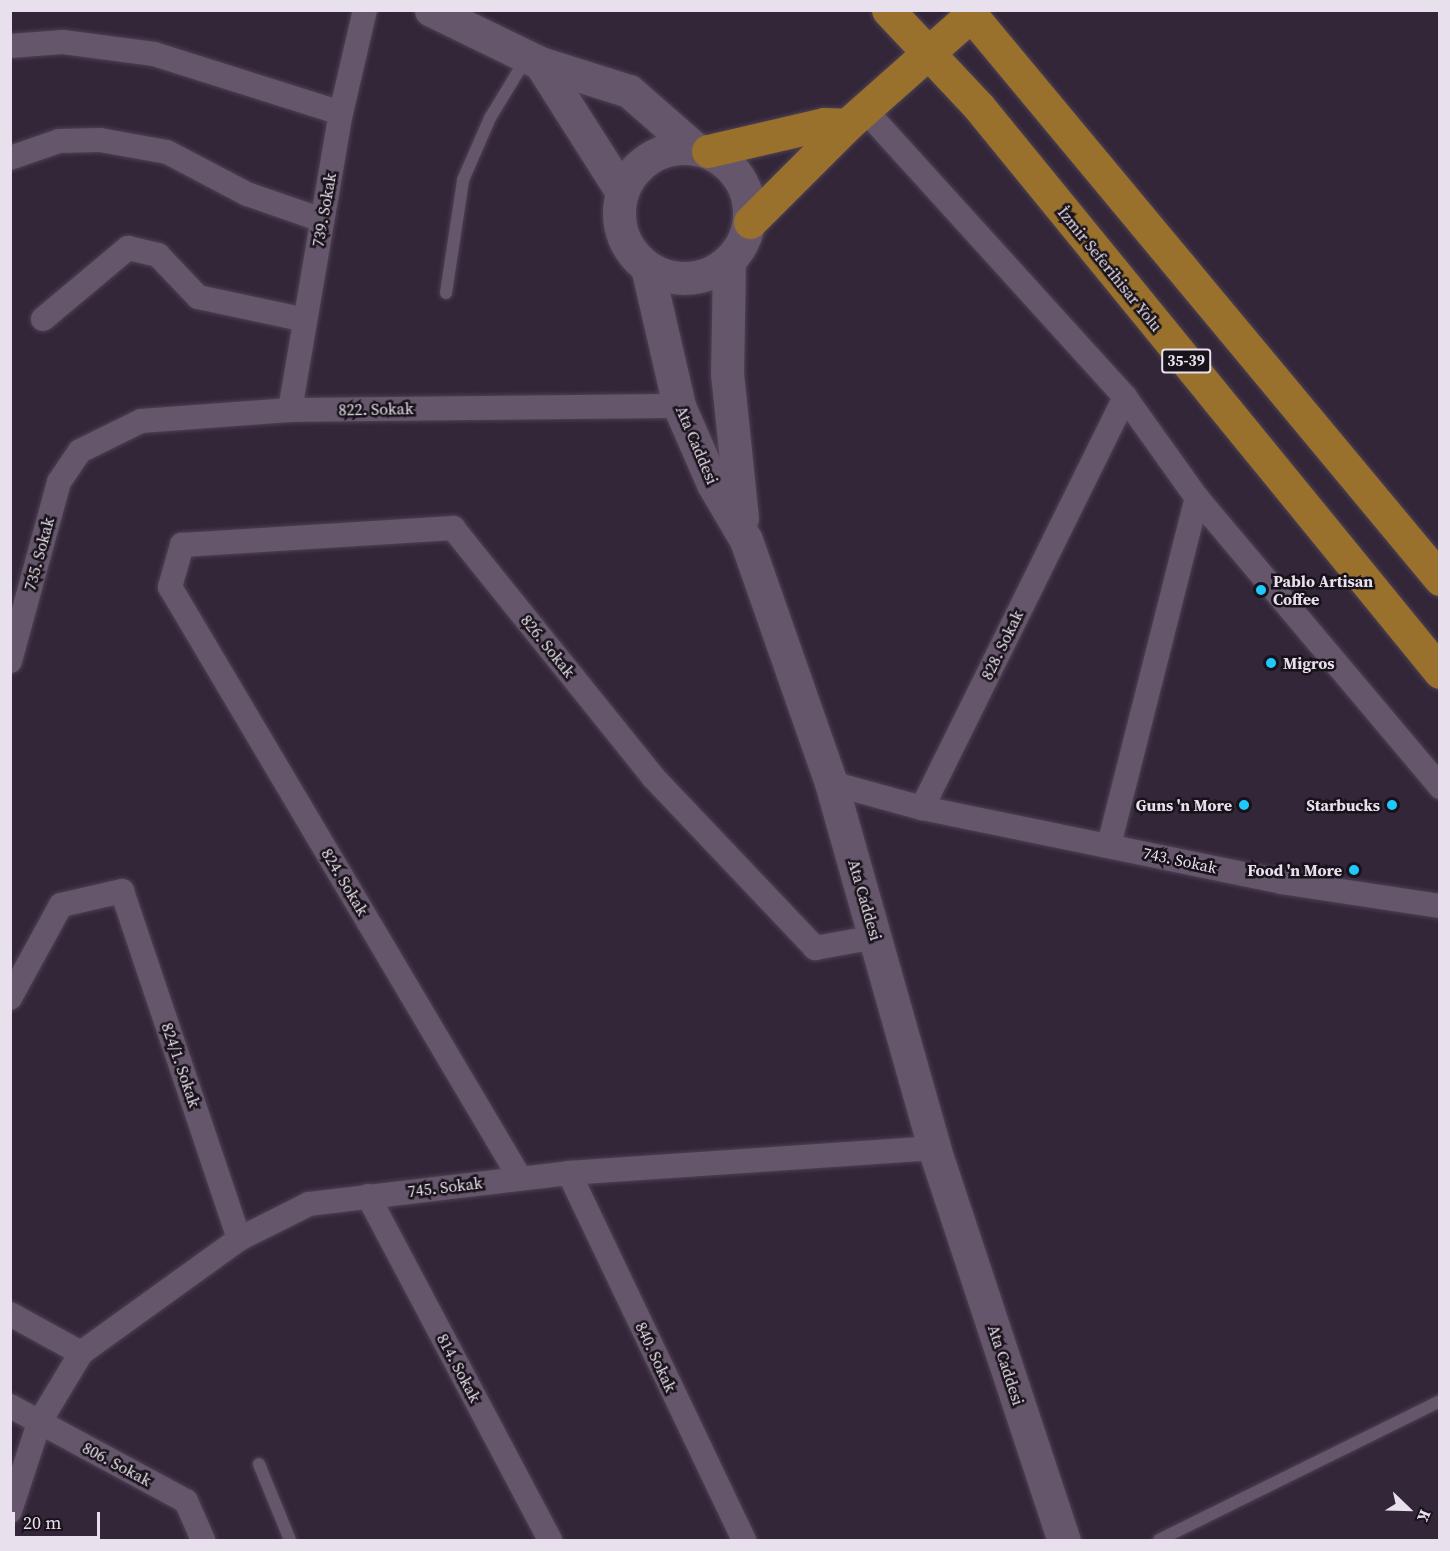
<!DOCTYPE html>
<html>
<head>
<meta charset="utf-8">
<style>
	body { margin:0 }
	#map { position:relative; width:1450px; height:1551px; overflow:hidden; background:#332639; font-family:"Source Serif 4",serif }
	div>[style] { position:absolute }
	.roads { filter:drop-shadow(0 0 2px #4c4151) drop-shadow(0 0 2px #4c4151) }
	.service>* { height:12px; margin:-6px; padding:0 6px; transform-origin:6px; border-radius:6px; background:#65566b }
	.minor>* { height:24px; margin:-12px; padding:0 12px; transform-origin:12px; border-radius:12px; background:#65566b }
	.secondary>* { height:33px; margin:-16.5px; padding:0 16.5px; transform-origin:16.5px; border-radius:16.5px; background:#65566b }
	.secondary>.ring { margin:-16.5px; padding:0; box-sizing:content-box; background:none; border:33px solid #65566b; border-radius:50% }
	.primary>* { height:33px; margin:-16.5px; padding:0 16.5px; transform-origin:16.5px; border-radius:16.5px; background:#99712d }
	.dots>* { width:16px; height:16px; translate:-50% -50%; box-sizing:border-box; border:3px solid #18121a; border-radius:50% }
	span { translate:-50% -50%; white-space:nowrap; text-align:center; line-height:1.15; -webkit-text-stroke:5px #18121a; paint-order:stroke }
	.shield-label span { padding:2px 4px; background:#18121a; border:2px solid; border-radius:4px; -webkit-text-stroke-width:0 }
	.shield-label { font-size:15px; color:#e9e0ed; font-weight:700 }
	.street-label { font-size:16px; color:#e9e0ed }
	.poi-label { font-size:16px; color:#e9e0ed; font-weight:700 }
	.left { translate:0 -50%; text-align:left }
	.right { translate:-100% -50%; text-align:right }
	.frame { position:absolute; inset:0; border:12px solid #e9e0ed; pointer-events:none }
	.north { position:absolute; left:1378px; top:1479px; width:60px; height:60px; -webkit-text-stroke:4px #18121a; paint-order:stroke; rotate:113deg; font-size:16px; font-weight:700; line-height:24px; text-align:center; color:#e9e0ed }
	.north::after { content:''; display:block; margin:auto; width:21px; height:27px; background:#e9e0ed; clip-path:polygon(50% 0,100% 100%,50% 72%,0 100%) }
	.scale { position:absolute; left:12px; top:1512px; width:88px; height:27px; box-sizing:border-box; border:3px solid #e9e0ed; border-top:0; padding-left:8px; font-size:18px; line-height:21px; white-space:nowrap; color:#e9e0ed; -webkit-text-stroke:4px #18121a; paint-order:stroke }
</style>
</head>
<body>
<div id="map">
	<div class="roads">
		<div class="service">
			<div style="left:446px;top:293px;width:114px;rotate:-81.4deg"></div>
			<div style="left:463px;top:180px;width:68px;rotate:-66.5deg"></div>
			<div style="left:490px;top:118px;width:71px;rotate:-58.8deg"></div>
			<div style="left:259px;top:1464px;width:82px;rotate:67.8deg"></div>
			<div style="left:1159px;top:1540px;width:313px;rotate:-26.3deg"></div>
		</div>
		<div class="minor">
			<div style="left:10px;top:46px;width:53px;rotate:-4.3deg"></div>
			<div style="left:63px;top:42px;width:92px;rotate:7.5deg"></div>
			<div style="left:154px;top:54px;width:196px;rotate:17.5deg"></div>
			<div style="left:865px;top:110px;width:387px;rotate:47.8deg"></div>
			<div style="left:1125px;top:397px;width:124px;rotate:54.5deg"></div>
			<div style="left:1197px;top:498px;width:378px;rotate:49.9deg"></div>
			<div style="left:10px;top:158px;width:52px;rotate:-19.1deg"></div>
			<div style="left:59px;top:141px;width:41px;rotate:-1.4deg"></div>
			<div style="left:100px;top:140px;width:68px;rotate:10.2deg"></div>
			<div style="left:167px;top:152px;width:90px;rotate:27.7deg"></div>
			<div style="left:247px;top:194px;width:79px;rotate:19.1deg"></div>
			<div style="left:43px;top:319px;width:111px;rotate:-39.9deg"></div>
			<div style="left:128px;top:248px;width:31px;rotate:13deg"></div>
			<div style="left:158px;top:255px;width:58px;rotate:46.4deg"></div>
			<div style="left:198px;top:297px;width:109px;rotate:12.1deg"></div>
			<div style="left:290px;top:410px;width:301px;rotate:-80.3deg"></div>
			<div style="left:341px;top:113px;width:106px;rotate:-76.9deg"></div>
			<div style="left:10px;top:661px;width:186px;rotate:-74.7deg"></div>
			<div style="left:59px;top:482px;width:37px;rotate:-56deg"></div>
			<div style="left:80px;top:451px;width:68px;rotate:-26.2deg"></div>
			<div style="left:141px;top:421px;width:149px;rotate:-4.2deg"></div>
			<div style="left:290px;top:410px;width:389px;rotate:-0.6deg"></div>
			<div style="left:831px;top:783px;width:94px;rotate:15.4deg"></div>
			<div style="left:922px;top:808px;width:458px;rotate:-63.7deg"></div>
			<div style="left:922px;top:808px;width:367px;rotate:11.6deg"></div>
			<div style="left:1281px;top:882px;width:161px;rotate:8.6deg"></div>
			<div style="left:1109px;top:845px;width:358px;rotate:-75.8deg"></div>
			<div style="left:10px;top:998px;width:106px;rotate:-61.3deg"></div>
			<div style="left:61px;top:905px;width:63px;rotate:-12.9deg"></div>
			<div style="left:122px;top:891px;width:367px;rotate:71.4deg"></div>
			<div style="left:569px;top:1173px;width:407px;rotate:64.5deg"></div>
			<div style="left:520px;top:1178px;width:687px;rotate:-120.63deg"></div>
			<div style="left:170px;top:587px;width:44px;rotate:-74.1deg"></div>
			<div style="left:182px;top:545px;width:272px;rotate:-3.6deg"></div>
			<div style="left:453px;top:528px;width:319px;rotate:51.2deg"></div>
			<div style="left:653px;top:777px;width:236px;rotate:46.5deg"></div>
			<div style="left:815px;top:948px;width:62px;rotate:-10.2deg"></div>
			<div style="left:368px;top:1196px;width:389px;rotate:62.1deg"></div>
			<div style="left:10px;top:1314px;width:81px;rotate:28.8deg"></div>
			<div style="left:10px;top:1406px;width:200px;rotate:28.4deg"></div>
			<div style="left:186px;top:1501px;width:43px;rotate:66.4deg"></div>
			<div style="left:10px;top:1511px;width:93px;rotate:-71.8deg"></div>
			<div style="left:39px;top:1423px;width:82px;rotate:-59deg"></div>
			<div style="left:81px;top:1353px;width:195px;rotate:-35.8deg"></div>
			<div style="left:239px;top:1239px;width:78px;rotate:-26.6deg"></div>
			<div style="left:309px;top:1204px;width:262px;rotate:-6.8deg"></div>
			<div style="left:569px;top:1173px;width:366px;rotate:-3.9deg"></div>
		</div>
		<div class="secondary">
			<div style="left:431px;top:10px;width:121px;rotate:25.9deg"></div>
			<div style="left:540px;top:63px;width:93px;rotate:17.5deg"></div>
			<div style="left:629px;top:91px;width:85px;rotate:41.2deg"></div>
			<div style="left:540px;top:63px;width:153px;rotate:57.6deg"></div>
			<div class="ring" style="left:619px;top:148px;width:97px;height:97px"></div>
			<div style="left:729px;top:261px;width:112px;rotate:91deg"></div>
			<div style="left:727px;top:373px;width:146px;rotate:84.1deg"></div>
			<div style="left:647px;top:267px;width:143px;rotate:77deg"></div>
			<div style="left:679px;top:406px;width:85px;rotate:66.4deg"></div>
			<div style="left:713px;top:484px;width:65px;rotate:59.5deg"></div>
			<div style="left:746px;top:540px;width:257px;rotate:70.7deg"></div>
			<div style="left:831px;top:783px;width:379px;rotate:74.2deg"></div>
			<div style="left:934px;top:1148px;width:413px;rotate:71.7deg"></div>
		</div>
		<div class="primary">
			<div style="left:888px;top:10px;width:133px;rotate:46.8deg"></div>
			<div style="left:979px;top:107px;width:729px;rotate:50.79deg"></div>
			<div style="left:967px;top:10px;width:740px;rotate:50.26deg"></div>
			<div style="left:708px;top:151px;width:119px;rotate:-13.1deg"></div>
			<div style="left:824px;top:124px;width:23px;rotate:2deg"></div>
			<div style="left:750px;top:222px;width:137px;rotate:-45deg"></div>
			<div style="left:847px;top:125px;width:166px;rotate:-41.6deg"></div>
		</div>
	</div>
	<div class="dots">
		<div style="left:1261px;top:590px;background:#1fc9fd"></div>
		<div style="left:1271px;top:663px;background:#1fc9fd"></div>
		<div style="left:1244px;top:805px;background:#1fc9fd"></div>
		<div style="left:1392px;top:805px;background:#1fc9fd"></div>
		<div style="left:1354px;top:870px;background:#1fc9fd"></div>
	</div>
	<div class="shield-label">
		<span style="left:1186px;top:361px">35-39</span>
	</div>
	<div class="street-label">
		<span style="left:324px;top:210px;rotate:-80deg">739. Sokak</span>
		<span style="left:1110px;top:269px;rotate:51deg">İzmir Seferihisar Yolu</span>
		<span style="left:376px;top:409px;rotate:-1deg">822. Sokak</span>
		<span style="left:697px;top:445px;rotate:67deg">Ata Caddesi</span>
		<span style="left:39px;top:554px;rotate:-75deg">735. Sokak</span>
		<span style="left:1002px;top:645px;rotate:-64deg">828. Sokak</span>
		<span style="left:548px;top:646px;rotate:51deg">826. Sokak</span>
		<span style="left:1180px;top:860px;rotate:12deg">743. Sokak</span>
		<span style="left:345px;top:882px;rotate:59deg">824. Sokak</span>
		<span style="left:865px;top:900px;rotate:74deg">Ata Caddesi</span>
		<span style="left:181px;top:1065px;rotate:71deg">824/1. Sokak</span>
		<span style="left:445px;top:1187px;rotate:-7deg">745. Sokak</span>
		<span style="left:656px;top:1357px;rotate:65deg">840. Sokak</span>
		<span style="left:1006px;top:1365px;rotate:72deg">Ata Caddesi</span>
		<span style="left:459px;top:1368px;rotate:62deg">814. Sokak</span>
		<span style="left:117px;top:1464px;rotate:28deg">806. Sokak</span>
	</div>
	<div class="poi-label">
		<span class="left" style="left:1273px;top:590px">Pablo Artisan<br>Coffee</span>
		<span class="left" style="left:1283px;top:663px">Migros</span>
		<span class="right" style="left:1232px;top:805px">Guns 'n More</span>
		<span class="right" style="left:1380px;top:805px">Starbucks</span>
		<span class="right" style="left:1342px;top:870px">Food 'n More</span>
	</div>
	<div class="frame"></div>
	<div class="north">K</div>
	<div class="scale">20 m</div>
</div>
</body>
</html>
